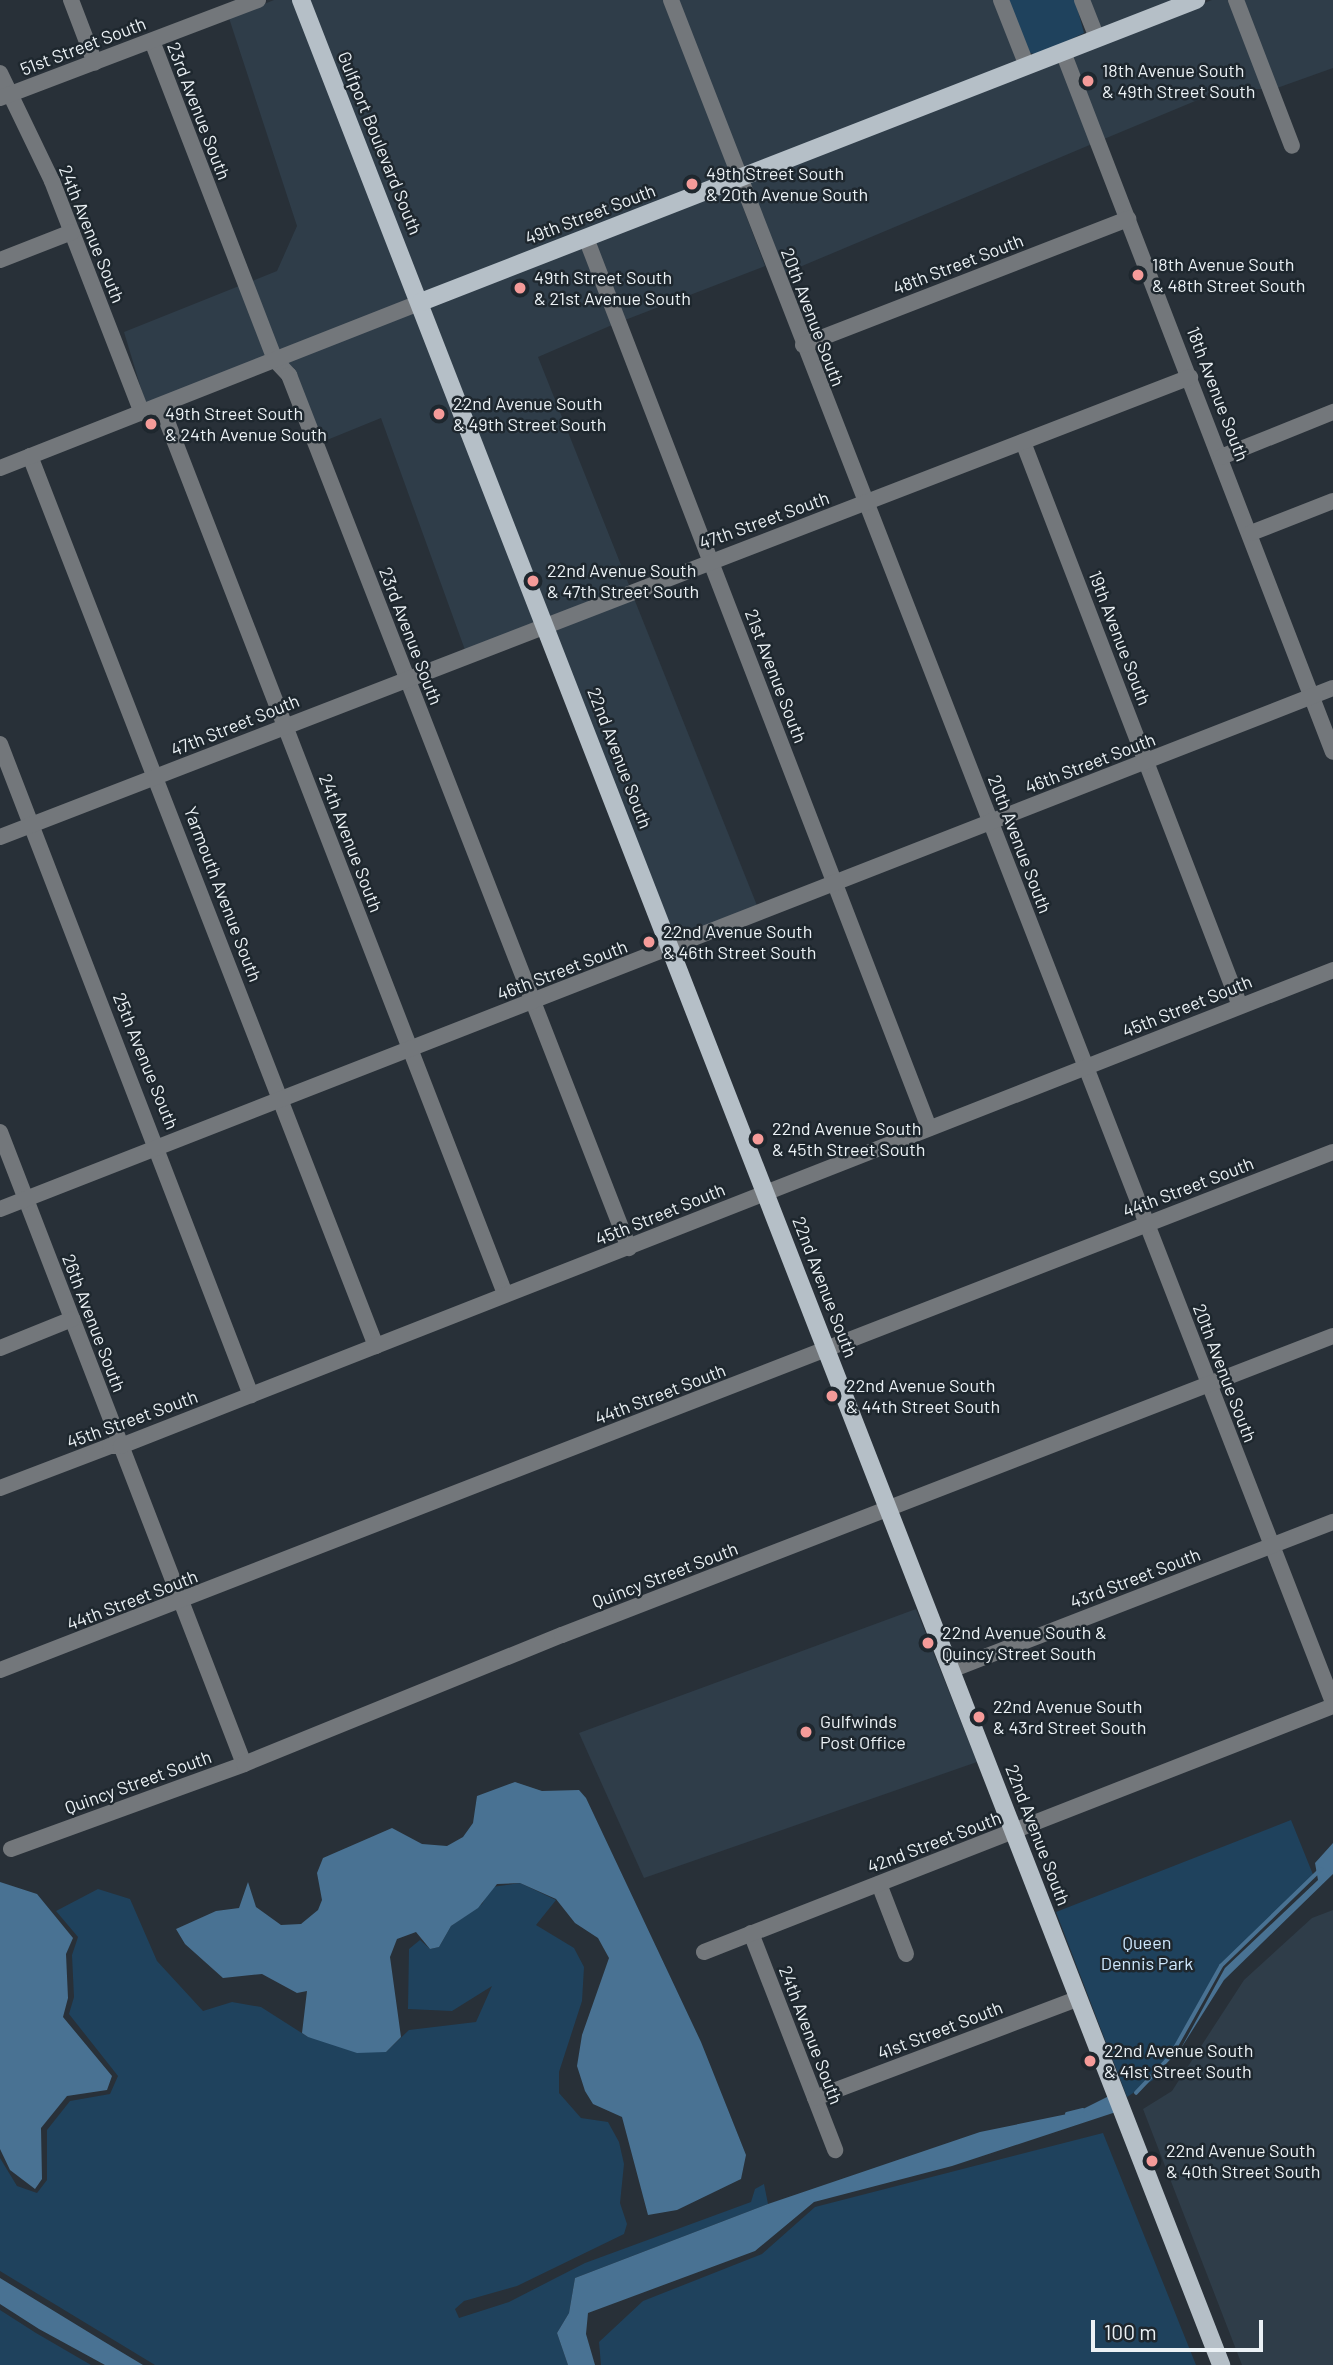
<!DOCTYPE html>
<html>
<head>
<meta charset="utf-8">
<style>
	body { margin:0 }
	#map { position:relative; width:1333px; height:2365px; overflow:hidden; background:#283038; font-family:Barlow,sans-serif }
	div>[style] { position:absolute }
	.built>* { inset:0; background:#2f3d49 }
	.green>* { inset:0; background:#1f425d }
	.water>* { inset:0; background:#497293 }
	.stream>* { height:3.5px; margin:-1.75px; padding:0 1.75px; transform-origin:1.75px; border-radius:1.75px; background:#497293 }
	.minor>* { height:16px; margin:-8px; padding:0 8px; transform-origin:8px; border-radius:8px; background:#73777b }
	.major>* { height:18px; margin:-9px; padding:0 9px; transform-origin:9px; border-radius:9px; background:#b5bfc7 }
	.dots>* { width:19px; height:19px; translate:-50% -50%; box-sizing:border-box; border:4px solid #1e272e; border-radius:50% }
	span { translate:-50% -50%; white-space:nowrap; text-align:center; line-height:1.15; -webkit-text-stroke:5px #1e272e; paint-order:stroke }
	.street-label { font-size:18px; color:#ebf1f5 }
	.poi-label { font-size:18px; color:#ebf1f5 }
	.left { translate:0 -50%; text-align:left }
	.park-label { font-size:18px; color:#cfe8fe }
	.scale { position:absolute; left:1091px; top:2320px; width:172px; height:32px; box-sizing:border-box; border:4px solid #ebf1f5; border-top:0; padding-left:9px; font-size:21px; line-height:24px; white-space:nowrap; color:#ebf1f5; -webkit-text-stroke:5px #1e272e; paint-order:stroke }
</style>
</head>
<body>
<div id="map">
	<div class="built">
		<div style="clip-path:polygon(274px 0,294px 0,412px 299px,279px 352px,252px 281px,277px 271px,297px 226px,229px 18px)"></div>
		<div style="clip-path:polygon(308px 0,664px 0,731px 175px,425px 294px)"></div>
		<div style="clip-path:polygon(679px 0,994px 0,1019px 63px,743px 170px)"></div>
		<div style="clip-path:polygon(1090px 0,1180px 0,1101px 31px)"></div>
		<div style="clip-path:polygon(1212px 0,1229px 0,1263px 89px,1224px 89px,1104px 139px,1072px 55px)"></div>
		<div style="clip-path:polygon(1243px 0,1333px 0,1333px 68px,1277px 88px)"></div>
		<div style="clip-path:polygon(1059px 60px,1092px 144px,783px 274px,747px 181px)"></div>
		<div style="clip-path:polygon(735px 186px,765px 266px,625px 320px,594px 241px)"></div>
		<div style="clip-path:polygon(582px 246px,612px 325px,538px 357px,629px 585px,550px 617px,429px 305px)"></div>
		<div style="clip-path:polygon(239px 286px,267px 357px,146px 405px,124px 332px)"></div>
		<div style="clip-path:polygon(417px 310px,538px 622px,465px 650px,381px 418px,322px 442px,286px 362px)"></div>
		<div style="clip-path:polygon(633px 596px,758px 908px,676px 941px,554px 628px)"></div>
		<div style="clip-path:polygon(916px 1609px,977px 1762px,644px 1878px,579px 1733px)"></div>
		<div style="clip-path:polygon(1333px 1910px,1333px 2365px,1242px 2365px,1143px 2109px,1172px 2091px,1244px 1980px,1312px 1918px)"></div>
	</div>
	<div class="green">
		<div style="clip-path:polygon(1008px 0,1075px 0,1084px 33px,1038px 55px,1030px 53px)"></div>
		<div style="clip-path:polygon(1291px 1820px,1314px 1877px,1221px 1966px,1170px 2057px,1153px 2080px,1127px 2097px,1056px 1912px)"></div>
		<div style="clip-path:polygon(520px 1883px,556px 1900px,536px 1925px,574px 1948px,584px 1967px,582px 2001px,559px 2072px,559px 2093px,581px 2118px,608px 2122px,619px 2142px,624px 2164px,620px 2203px,627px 2224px,624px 2234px,517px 2286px,464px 2301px,455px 2309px,459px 2318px,509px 2302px,585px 2263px,751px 2202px,755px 2189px,764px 2184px,768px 2204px,575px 2278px,569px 2313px,557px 2333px,568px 2365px,155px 2365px,0 2271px,0 2158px,17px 2186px,37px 2193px,47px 2180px,47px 2130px,70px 2101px,110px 2094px,118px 2076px,69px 2014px,74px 1997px,72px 1955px,78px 1937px,56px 1911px,98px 1889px,130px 1899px,157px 1961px,203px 2011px,232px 2002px,261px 2007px,308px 2037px,386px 2052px,409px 2030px,476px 2022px,492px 1986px,452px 2011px,408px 2009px,409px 1949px,420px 1940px,430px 1949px,439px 1947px,451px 1926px,482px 1904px,492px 1887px)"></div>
		<div style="clip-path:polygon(1103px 2133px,1196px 2365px,601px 2365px,599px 2342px,643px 2301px,762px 2254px,815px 2207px)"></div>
		<div style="clip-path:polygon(0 2310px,36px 2333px,91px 2365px,0 2365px)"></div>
	</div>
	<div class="water">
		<div style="clip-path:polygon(515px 1782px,542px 1791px,579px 1790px,586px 1798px,701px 2042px,746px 2155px,741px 2179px,677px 2210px,648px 2215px,622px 2117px,593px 2104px,585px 2091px,577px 2066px,582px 2035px,609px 1958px,598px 1938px,575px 1923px,556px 1899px,520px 1883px,497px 1884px,478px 1908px,451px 1926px,439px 1947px,430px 1949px,416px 1932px,397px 1939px,390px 1957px,401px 2037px,386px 2052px,357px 2053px,308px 2037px,302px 2033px,307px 1991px,297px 1993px,262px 1974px,223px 1978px,185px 1944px,176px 1929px,216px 1911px,239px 1908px,248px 1882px,256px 1907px,281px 1925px,301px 1924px,318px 1910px,322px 1900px,317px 1873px,323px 1858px,392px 1828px,422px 1844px,447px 1846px,463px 1837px,473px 1823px,477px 1796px)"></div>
		<div style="clip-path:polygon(1333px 1843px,1333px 1874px,1224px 1980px,1180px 2050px,1225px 1968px,1318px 1880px,1315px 1863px)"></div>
		<div style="clip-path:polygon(0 1882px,37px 1894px,73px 1938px,66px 1954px,68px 1998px,63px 2017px,112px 2076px,107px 2090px,67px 2096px,41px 2128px,42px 2179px,35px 2189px,10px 2170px,0 2149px)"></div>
		<div style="clip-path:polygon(1109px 2096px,1116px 2112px,952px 2166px,814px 2202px,755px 2251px,588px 2313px,586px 2334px,595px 2365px,568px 2365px,557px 2333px,569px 2313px,575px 2278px,768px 2204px,980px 2132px,1077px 2112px)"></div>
		<div style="clip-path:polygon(0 2278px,103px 2341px,143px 2365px,105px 2365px,39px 2329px,0 2304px)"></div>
	</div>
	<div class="stream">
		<div style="left:1136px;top:2093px;width:50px;rotate:-46.6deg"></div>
		<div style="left:1170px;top:2057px;width:104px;rotate:-60.7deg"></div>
		<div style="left:1221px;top:1966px;width:139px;rotate:-44.1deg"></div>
		<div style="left:1067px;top:2114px;width:16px;rotate:-14deg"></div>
	</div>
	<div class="minor">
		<div style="left:71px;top:0;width:67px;rotate:69.1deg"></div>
		<div style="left:671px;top:0;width:1826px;rotate:68.75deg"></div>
		<div style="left:1001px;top:0;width:71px;rotate:68.5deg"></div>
		<div style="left:1082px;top:0;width:41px;rotate:68.5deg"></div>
		<div style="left:1236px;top:0;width:156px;rotate:69deg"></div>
		<div style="left:152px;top:41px;width:342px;rotate:68.9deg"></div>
		<div style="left:275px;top:360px;width:21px;rotate:47deg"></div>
		<div style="left:289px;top:375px;width:937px;rotate:68.72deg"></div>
		<div style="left:1063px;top:52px;width:750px;rotate:68.91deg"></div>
		<div style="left:0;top:73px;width:120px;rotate:64.3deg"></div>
		<div style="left:52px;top:181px;width:249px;rotate:68.8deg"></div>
		<div style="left:0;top:98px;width:276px;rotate:-20.8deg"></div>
		<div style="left:586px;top:238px;width:954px;rotate:68.92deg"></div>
		<div style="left:0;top:260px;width:77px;rotate:-21.3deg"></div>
		<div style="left:803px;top:345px;width:349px;rotate:-21.2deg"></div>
		<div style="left:161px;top:406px;width:952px;rotate:68.82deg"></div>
		<div style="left:1023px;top:442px;width:604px;rotate:68.96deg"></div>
		<div style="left:30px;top:456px;width:955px;rotate:68.76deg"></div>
		<div style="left:1221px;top:457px;width:121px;rotate:-21.9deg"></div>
		<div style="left:0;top:468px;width:453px;rotate:-21.5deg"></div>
		<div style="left:1251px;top:533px;width:88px;rotate:-21.3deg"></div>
		<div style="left:0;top:744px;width:698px;rotate:68.92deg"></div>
		<div style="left:0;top:837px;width:1276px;rotate:-21.13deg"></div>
		<div style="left:0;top:1132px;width:677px;rotate:68.89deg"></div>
		<div style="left:0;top:1209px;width:1431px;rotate:-21.35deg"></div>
		<div style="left:0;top:1348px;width:78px;rotate:-21.9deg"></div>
		<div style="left:0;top:1488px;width:118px;rotate:-20.9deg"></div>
		<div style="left:110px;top:1446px;width:11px"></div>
		<div style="left:121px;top:1446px;width:1302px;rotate:-21.44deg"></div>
		<div style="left:0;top:1670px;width:1430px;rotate:-21.24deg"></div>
		<div style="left:951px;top:1670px;width:410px;rotate:-21.2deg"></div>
		<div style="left:11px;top:1849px;width:248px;rotate:-20deg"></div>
		<div style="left:244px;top:1764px;width:343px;rotate:-22.1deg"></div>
		<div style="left:562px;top:1635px;width:827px;rotate:-21.2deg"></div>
		<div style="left:879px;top:1884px;width:75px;rotate:68.9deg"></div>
		<div style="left:751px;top:1933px;width:233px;rotate:68.8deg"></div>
		<div style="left:704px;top:1952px;width:675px;rotate:-21.36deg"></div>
		<div style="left:815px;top:2098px;width:282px;rotate:-20.7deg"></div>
	</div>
	<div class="major">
		<div style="left:301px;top:0;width:2538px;rotate:68.74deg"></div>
		<div style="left:421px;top:302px;width:832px;rotate:-21.29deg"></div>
	</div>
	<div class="dots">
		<div style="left:1088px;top:81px;background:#f59b99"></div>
		<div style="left:692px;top:184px;background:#f59b99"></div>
		<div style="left:1138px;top:275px;background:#f59b99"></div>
		<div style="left:520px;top:288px;background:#f59b99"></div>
		<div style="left:439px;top:414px;background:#f59b99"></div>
		<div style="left:151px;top:424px;background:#f59b99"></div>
		<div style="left:533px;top:581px;background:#f59b99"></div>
		<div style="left:649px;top:942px;background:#f59b99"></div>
		<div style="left:758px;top:1139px;background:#f59b99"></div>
		<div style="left:832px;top:1396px;background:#f59b99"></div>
		<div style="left:928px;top:1643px;background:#f59b99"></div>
		<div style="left:979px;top:1717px;background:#f59b99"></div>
		<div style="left:806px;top:1732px;background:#f59b99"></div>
		<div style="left:1090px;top:2061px;background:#f59b99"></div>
		<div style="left:1152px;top:2161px;background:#f59b99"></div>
	</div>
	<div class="street-label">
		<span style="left:83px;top:46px;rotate:-21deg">51st Street South</span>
		<span style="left:199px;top:111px;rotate:69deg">23rd Avenue South</span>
		<span style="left:380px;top:143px;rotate:68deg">Gulfport Boulevard South</span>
		<span style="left:590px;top:214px;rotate:-21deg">49th Street South</span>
		<span style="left:92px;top:234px;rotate:68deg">24th Avenue South</span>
		<span style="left:958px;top:264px;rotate:-21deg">48th Street South</span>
		<span style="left:813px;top:317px;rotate:69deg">20th Avenue South</span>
		<span style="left:1218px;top:394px;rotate:69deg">18th Avenue South</span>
		<span style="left:764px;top:520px;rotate:-20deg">47th Street South</span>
		<span style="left:411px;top:636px;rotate:69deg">23rd Avenue South</span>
		<span style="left:1120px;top:638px;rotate:69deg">19th Avenue South</span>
		<span style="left:776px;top:676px;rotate:69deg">21st Avenue South</span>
		<span style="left:235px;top:725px;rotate:-22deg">47th Street South</span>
		<span style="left:620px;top:758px;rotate:69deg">22nd Avenue South</span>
		<span style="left:1090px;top:763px;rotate:-21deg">46th Street South</span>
		<span style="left:351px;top:843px;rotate:69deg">24th Avenue South</span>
		<span style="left:1020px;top:844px;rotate:69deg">20th Avenue South</span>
		<span style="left:223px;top:894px;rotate:69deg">Yarmouth Avenue South</span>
		<span style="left:562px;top:970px;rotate:-21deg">46th Street South</span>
		<span style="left:1187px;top:1006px;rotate:-22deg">45th Street South</span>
		<span style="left:146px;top:1061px;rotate:68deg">25th Avenue South</span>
		<span style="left:1188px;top:1187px;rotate:-21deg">44th Street South</span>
		<span style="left:660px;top:1214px;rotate:-22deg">45th Street South</span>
		<span style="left:825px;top:1287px;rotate:69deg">22nd Avenue South</span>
		<span style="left:94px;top:1323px;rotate:69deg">26th Avenue South</span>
		<span style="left:1225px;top:1373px;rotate:69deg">20th Avenue South</span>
		<span style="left:660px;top:1394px;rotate:-21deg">44th Street South</span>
		<span style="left:132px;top:1419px;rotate:-20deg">45th Street South</span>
		<span style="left:665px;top:1575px;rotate:-21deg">Quincy Street South</span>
		<span style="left:1135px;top:1578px;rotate:-21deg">43rd Street South</span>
		<span style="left:132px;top:1600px;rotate:-21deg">44th Street South</span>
		<span style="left:138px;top:1782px;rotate:-20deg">Quincy Street South</span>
		<span style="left:1038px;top:1835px;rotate:69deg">22nd Avenue South</span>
		<span style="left:934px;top:1842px;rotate:-21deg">42nd Street South</span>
		<span style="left:940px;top:2030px;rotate:-21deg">41st Street South</span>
		<span style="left:811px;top:2035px;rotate:69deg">24th Avenue South</span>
	</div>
	<div class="poi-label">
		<span class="left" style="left:1102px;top:81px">18th Avenue South<br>&amp; 49th Street South</span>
		<span class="left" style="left:706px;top:184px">49th Street South<br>&amp; 20th Avenue South</span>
		<span class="left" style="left:1152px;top:275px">18th Avenue South<br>&amp; 48th Street South</span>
		<span class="left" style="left:534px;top:288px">49th Street South<br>&amp; 21st Avenue South</span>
		<span class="left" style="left:453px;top:414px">22nd Avenue South<br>&amp; 49th Street South</span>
		<span class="left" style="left:165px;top:424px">49th Street South<br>&amp; 24th Avenue South</span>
		<span class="left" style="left:547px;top:581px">22nd Avenue South<br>&amp; 47th Street South</span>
		<span class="left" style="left:663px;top:942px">22nd Avenue South<br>&amp; 46th Street South</span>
		<span class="left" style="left:772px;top:1139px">22nd Avenue South<br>&amp; 45th Street South</span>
		<span class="left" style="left:846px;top:1396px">22nd Avenue South<br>&amp; 44th Street South</span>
		<span class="left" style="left:942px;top:1643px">22nd Avenue South &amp;<br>Quincy Street South</span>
		<span class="left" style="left:993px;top:1717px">22nd Avenue South<br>&amp; 43rd Street South</span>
		<span class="left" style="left:820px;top:1732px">Gulfwinds<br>Post Office</span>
		<span class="left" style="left:1104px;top:2061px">22nd Avenue South<br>&amp; 41st Street South</span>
		<span class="left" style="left:1166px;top:2161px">22nd Avenue South<br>&amp; 40th Street South</span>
	</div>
	<div class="park-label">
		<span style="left:1147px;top:1953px">Queen<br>Dennis Park</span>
	</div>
	<div class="scale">100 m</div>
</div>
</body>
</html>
